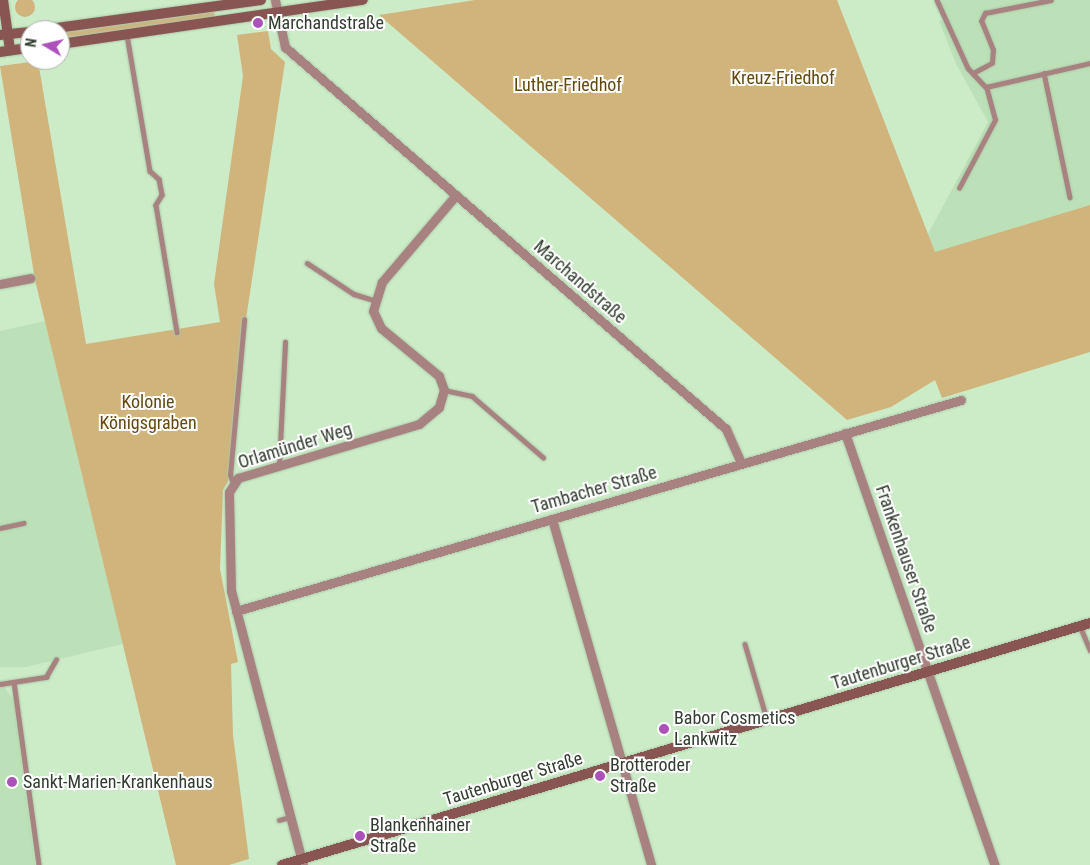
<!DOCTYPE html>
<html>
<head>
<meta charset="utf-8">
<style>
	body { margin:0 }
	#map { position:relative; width:1090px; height:865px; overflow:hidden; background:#ccecc8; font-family:"Roboto Condensed",sans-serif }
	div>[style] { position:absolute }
	.built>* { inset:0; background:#bce1b8 }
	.green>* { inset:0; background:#d1b37c }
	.round { border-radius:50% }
	.roads { filter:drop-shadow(0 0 1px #adc9a9) drop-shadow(0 0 1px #adc9a9) }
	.lane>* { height:4.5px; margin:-2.25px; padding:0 2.25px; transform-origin:2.25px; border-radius:2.25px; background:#a88280 }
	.street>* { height:9px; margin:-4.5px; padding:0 4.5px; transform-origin:4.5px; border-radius:4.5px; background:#a88280 }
	.secondary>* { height:10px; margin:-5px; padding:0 5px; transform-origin:5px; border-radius:5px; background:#895553 }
	.dots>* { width:14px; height:14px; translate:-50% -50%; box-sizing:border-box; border:2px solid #fff; border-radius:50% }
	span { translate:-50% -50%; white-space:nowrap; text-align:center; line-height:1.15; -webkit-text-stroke:4px #fff; paint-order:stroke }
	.poi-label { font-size:18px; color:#313d2f }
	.left { translate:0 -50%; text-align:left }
	.park-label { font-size:18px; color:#64490f }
	.street-label { font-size:18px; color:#313d2f }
	.north { position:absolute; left:20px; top:20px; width:50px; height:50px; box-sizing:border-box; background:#fff; border:1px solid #adb1ac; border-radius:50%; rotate:279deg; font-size:14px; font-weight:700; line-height:20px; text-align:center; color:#313d2f }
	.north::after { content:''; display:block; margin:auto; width:18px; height:22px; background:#ac50ba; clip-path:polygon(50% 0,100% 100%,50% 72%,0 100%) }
</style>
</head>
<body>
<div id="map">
	<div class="built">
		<div style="clip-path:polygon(938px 0,1090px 0,1090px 205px,935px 253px,928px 234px,988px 122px,956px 64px,939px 21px,945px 19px)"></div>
		<div style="clip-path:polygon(45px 321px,123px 644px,26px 667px,0 667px,0 331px)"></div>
		<div style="clip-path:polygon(0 681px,13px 699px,35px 865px,0 865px)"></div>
	</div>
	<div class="green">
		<div class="round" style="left:15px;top:-3px;width:20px;height:20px"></div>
		<div style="clip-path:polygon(475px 0,837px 0,935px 252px,1090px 205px,1090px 352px,942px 398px,935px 380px,891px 407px,847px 420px,379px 15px)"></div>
		<div style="clip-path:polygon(214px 12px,215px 18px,60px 38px,60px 33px)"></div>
		<div style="clip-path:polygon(268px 31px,271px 49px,285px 62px,246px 319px,231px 476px,223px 490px,220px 569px,238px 662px,231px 664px,233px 735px,249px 859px,229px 865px,176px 865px,35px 280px,0 66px,38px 61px,86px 344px,220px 322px,214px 284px,243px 76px,237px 35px)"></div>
	</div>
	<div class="roads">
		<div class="lane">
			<div style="left:937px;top:0;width:75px;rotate:65.5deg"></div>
			<div style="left:968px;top:68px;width:26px;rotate:47deg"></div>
			<div style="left:127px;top:35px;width:138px;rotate:80.4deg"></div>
			<div style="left:150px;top:171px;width:12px;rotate:42deg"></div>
			<div style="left:159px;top:179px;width:16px;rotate:79deg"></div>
			<div style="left:162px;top:195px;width:12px;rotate:121deg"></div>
			<div style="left:156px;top:205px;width:129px;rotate:80.6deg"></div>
			<div style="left:973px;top:73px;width:21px;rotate:-28deg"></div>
			<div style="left:992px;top:63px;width:13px;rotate:-86deg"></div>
			<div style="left:993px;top:50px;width:31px;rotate:-112deg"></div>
			<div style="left:981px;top:21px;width:9px;rotate:-63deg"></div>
			<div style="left:985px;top:13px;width:67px;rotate:-11.1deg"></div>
			<div style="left:1044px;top:73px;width:127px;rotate:78.2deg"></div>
			<div style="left:959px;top:188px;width:77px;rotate:-62.1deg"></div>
			<div style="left:995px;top:120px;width:34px;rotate:-105deg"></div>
			<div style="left:986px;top:87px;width:107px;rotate:-13deg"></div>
			<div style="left:307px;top:263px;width:56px;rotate:33.4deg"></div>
			<div style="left:354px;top:294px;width:21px;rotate:17deg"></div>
			<div style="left:444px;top:390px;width:29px;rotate:12deg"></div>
			<div style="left:472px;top:396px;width:94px;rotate:40.7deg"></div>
			<div style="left:279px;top:466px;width:124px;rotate:-87.2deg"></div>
			<div style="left:233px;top:484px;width:9px;rotate:-108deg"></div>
			<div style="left:230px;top:475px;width:156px;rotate:-84.8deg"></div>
			<div style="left:0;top:528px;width:24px;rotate:-12deg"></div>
			<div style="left:1080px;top:626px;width:26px;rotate:67deg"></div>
			<div style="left:745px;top:644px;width:78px;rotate:73.7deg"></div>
			<div style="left:14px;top:682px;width:185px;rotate:82.2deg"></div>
			<div style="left:0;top:684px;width:47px;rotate:-8.7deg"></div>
			<div style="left:46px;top:677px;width:20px;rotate:-60deg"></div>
			<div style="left:279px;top:820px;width:11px;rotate:-15deg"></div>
		</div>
		<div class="street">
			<div style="left:275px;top:0;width:48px;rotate:78deg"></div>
			<div style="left:285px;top:47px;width:583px;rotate:40.9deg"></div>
			<div style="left:726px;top:429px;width:37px;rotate:66deg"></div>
			<div style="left:0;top:284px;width:31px;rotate:-11deg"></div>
			<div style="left:845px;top:433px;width:457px;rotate:70.9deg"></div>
			<div style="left:552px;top:519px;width:360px;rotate:74deg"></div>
			<div style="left:236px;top:611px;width:755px;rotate:-16.23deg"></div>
			<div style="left:303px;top:865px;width:283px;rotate:-104.7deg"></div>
			<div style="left:231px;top:591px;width:99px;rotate:-91.2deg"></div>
			<div style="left:229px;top:492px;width:17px;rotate:-57deg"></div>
			<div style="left:238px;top:478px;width:189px;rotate:-16.6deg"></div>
			<div style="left:419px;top:424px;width:26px;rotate:-40deg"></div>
			<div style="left:439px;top:407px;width:18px;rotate:-74deg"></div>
			<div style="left:444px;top:390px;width:15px;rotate:-110deg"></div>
			<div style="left:439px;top:376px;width:75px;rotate:-140.4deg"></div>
			<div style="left:381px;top:328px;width:19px;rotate:-115deg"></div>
			<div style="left:373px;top:311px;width:30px;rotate:-73deg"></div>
			<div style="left:382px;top:282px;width:114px;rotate:-49.6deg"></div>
		</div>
		<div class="secondary">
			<div style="left:3px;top:0;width:50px;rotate:82deg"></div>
			<div style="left:42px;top:30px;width:221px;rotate:-7.8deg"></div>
			<div style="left:0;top:35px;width:30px;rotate:-6deg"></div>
			<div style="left:60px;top:44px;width:306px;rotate:-8.3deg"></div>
			<div style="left:0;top:52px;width:30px;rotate:-8deg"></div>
			<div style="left:282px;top:865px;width:843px;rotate:-16.67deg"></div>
		</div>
	</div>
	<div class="dots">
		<div style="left:258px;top:23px;background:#ac50ba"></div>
		<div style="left:664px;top:729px;background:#ac50ba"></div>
		<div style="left:600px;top:776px;background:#ac50ba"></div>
		<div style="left:12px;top:782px;background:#ac50ba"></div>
		<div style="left:360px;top:836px;background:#ac50ba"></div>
	</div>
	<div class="poi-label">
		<span class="left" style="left:268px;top:23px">Marchandstraße</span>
		<span class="left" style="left:674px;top:729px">Babor Cosmetics<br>Lankwitz</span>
		<span class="left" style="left:610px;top:776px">Brotteroder<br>Straße</span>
		<span class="left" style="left:23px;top:782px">Sankt-Marien-Krankenhaus</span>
		<span class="left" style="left:370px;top:836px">Blankenhainer<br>Straße</span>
	</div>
	<div class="park-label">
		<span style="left:783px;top:78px">Kreuz-Friedhof</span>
		<span style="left:568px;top:85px">Luther-Friedhof</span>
		<span style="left:148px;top:413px">Kolonie<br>Königsgraben</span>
	</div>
	<div class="street-label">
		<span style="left:580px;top:282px;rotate:41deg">Marchandstraße</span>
		<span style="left:295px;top:446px;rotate:-17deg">Orlamünder Weg</span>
		<span style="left:594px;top:490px;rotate:-16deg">Tambacher Straße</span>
		<span style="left:906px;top:559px;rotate:71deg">Frankenhauser Straße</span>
		<span style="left:901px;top:663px;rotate:-17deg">Tautenburger Straße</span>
		<span style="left:513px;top:779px;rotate:-17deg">Tautenburger Straße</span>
	</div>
	<div class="north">N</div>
</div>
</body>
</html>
